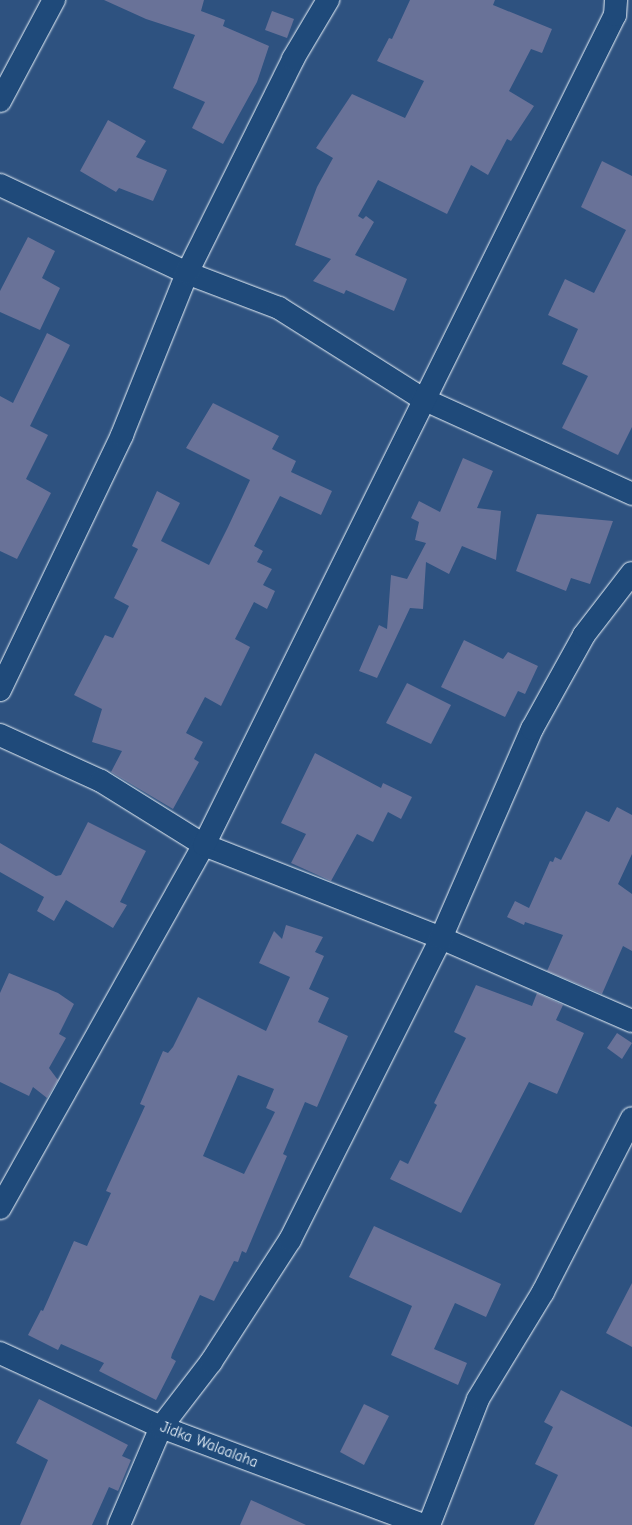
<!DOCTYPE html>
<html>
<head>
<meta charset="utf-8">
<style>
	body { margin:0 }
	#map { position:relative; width:632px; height:1525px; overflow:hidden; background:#2e5280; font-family:"Comic Neue",sans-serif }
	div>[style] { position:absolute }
	.building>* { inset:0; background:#697298 }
	.roads { filter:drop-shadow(0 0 1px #e8f1f8) drop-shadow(0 0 1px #e8f1f8) }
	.street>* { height:22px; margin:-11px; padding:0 11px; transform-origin:11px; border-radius:11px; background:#1f4a7a }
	span { translate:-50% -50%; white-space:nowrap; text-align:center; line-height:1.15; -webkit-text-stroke:3.5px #1f4a7a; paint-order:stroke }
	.street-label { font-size:15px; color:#e8f1f8 }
</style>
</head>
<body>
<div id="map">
	<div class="building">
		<div style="clip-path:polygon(104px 0,204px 0,201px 11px,225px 20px,223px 26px,269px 46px,257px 82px,223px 144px,192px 128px,205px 102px,173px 88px,195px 35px,146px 19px)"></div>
		<div style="clip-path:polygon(410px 0,495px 0,493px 5px,552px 29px,542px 53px,531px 49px,509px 91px,534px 106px,511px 141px,507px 139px,488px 175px,471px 165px,447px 214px,378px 180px,358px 216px,363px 219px,366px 216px,374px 222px,355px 255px,407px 279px,394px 311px,346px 290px,344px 294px,313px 281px,331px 259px,295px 245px,317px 187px,333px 158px,316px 148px,352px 94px,405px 118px,424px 81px,377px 61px,389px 38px,392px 39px)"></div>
		<div style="clip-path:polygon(272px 11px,294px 19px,287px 38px,265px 30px)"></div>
		<div style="clip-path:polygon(108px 120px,146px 141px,136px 157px,167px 170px,153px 201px,119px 188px,116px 192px,80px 171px)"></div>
		<div style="clip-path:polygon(602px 161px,632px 176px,632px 427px,618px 455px,562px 428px,588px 376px,562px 364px,578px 329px,548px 315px,565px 279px,594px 293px,626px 230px,581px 207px)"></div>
		<div style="clip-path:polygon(28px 237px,55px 251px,42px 278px,60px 288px,40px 330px,0 312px,0 291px)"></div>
		<div style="clip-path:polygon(47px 333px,70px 345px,30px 426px,48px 435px,26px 479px,51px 493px,17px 559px,0 551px,0 396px,13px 403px)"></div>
		<div style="clip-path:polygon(213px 403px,279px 436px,272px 449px,296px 461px,291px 472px,332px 491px,321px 515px,280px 496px,254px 546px,263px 551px,257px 562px,272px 569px,263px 585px,275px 591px,267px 609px,254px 602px,235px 639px,250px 647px,221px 706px,205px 697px,186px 733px,203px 742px,194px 759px,199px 762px,173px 809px,111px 772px,122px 751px,92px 742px,102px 709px,74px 695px,105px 635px,113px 638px,129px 606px,114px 598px,138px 549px,132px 546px,157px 491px,180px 503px,161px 541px,209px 565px,228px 527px,250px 480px,186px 448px)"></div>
		<div style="clip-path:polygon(463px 458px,493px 471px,477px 508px,501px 511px,496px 560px,462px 546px,449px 574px,426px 562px,423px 609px,410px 608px,377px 678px,359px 671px,379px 625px,387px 629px,391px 575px,407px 579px,426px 543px,415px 540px,419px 522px,411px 518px,419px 501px,440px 512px)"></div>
		<div style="clip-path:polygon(537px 514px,613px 521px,590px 584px,571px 578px,566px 591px,516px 571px)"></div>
		<div style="clip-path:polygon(464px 640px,503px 659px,508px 652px,538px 666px,525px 694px,518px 691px,505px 717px,441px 687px)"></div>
		<div style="clip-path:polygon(407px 683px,451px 705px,431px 744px,386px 723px)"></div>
		<div style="clip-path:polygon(315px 753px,381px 788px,383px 783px,412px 797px,401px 819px,388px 812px,373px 842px,357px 834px,331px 881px,291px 863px,306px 834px,281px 823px)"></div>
		<div style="clip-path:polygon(617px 807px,632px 815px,632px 854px,618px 884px,632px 894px,632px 951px,623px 946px,602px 994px,547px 971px,563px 935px,525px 922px,524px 925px,507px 917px,515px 901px,529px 908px,550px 861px,553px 862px,555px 857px,561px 860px,586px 811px,609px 822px)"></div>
		<div style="clip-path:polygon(88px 822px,146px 851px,120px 902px,127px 905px,113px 928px,66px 900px,54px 921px,37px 911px,44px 897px,0 872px,0 843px,56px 876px,61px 875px)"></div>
		<div style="clip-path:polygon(evenodd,286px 925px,323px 937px,315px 952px,324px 956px,309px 989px,329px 998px,318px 1022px,348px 1036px,317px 1107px,305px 1102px,283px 1154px,287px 1156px,246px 1253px,242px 1251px,238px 1262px,234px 1261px,214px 1301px,200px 1295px,172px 1354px,171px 1358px,176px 1361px,156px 1400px,99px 1371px,104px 1363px,61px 1344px,58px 1350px,28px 1335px,41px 1310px,43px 1311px,74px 1241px,87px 1246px,111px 1193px,106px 1191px,145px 1106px,140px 1104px,163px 1051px,168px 1053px,173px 1047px,198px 997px,266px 1031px,290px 977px,259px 963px,274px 931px,282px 939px,286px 925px,238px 1075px,274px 1089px,266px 1108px,275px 1112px,244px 1174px,203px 1156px,238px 1075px)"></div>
		<div style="clip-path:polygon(9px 973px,58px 993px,74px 1004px,59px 1034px,66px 1038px,49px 1068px,58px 1080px,47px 1098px,33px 1087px,29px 1096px,0 1082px,0 993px)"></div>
		<div style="clip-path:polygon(476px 985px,532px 1006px,537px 993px,563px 1005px,556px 1020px,584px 1033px,557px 1094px,529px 1082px,461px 1213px,390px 1179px,400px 1160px,408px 1164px,437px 1105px,434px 1103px,466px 1038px,454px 1032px)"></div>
		<div style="clip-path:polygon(617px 1033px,632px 1043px,622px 1059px,607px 1048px)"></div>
		<div style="clip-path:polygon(374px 1226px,501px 1284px,486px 1317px,455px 1303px,434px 1349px,467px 1363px,458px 1385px,391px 1355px,412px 1306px,349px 1277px)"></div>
		<div style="clip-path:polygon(632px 1283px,632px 1347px,606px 1333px)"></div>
		<div style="clip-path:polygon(561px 1390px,632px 1427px,632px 1525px,534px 1525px,558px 1475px,535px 1464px,553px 1427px,544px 1422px)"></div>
		<div style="clip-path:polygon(39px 1399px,128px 1445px,122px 1456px,131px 1460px,118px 1491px,109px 1487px,92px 1525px,20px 1525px,48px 1460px,16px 1443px)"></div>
		<div style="clip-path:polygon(364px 1404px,389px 1416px,364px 1465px,340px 1452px)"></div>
		<div style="clip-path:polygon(251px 1500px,306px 1525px,240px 1525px)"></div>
	</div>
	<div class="roads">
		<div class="street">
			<div style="left:0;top:101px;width:115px;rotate:-61.9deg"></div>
			<div style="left:0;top:185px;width:207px;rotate:25.2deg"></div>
			<div style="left:187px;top:273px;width:98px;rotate:20.8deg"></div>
			<div style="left:279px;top:308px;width:170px;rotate:32.3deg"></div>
			<div style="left:423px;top:399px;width:230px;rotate:24.4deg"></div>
			<div style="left:0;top:690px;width:283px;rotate:-64.4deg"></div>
			<div style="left:122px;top:435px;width:175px;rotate:-68.1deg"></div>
			<div style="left:187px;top:273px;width:239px;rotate:-63.6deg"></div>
			<div style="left:293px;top:59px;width:69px;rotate:-59.3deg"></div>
			<div style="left:0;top:735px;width:111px;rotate:24.5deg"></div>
			<div style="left:101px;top:781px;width:121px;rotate:31.9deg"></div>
			<div style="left:204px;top:845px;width:255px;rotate:21.4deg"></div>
			<div style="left:441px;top:938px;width:208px;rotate:23.5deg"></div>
			<div style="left:0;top:1208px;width:416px;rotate:-60.7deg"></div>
			<div style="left:204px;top:845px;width:926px;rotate:-63.66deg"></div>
			<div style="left:615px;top:15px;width:15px;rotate:-86deg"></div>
			<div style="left:0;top:1353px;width:177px;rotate:24.7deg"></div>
			<div style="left:161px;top:1427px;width:280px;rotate:20.5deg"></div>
			<div style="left:119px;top:1525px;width:107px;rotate:-66.8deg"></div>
			<div style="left:161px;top:1427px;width:82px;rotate:-52.4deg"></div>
			<div style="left:211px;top:1362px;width:145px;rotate:-57.1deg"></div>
			<div style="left:290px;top:1240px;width:338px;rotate:-63.4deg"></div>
			<div style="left:441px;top:938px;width:228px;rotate:-66.5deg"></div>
			<div style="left:532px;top:729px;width:107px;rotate:-61deg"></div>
			<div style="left:584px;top:635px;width:78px;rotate:-52.3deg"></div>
			<div style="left:429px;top:1525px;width:135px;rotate:-68.7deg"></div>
			<div style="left:478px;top:1399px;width:125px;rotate:-58.7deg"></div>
			<div style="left:543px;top:1292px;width:195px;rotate:-62.9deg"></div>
		</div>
	</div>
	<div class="street-label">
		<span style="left:209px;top:1445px;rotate:21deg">Jidka Walaalaha</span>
	</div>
</div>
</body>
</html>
